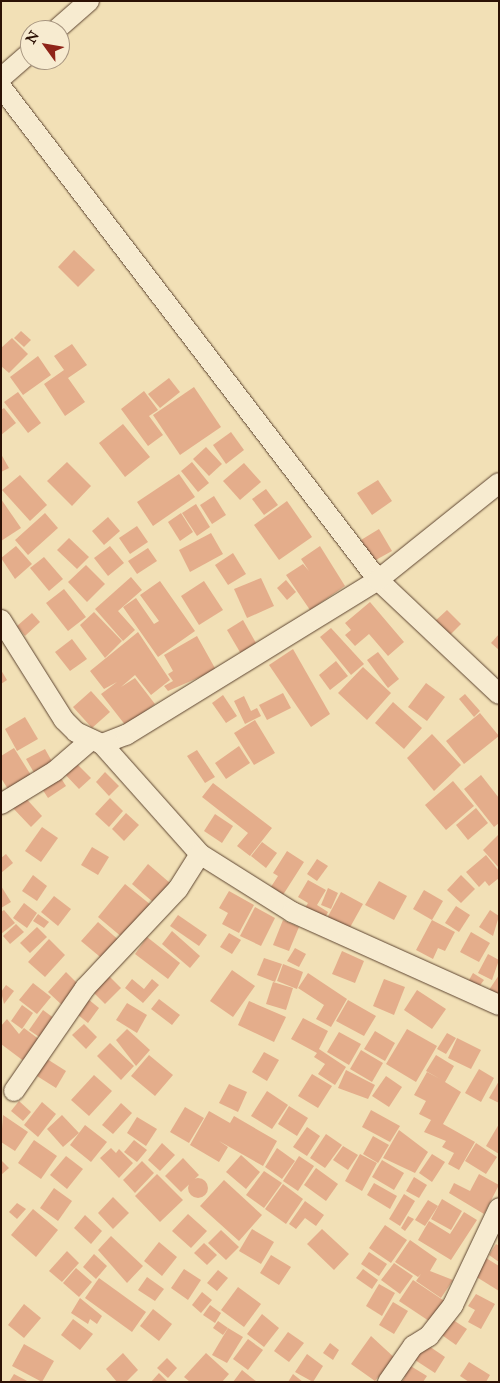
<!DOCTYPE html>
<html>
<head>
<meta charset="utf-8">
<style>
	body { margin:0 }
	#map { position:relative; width:500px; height:1383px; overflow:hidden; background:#f2e0b6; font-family:"IM FELL Great Primer",serif }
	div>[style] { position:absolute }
	.building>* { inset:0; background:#e4ad8b }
	.round { border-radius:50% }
	.roads { filter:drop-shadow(0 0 1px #5e4531) drop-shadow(0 0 1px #5e4531) }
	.minor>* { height:20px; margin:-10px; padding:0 10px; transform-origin:10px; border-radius:10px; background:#f7ebd0 }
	span { translate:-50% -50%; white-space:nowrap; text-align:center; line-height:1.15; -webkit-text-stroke:4px #f7ebd0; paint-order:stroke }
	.frame { position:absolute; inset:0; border:2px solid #2c1105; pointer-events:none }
	.north { position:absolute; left:20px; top:20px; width:50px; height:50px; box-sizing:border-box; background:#f7ebd0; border:1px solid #a6947f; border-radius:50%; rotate:302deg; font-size:14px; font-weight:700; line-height:20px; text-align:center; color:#2c1105 }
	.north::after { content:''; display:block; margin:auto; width:18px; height:22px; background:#8f2418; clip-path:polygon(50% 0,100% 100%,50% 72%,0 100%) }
</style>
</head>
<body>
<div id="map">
	<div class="building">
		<div style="clip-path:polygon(74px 250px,95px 270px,78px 287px,58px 267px)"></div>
		<div style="clip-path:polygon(21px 331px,31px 340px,24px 347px,14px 338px)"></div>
		<div style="clip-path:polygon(12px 338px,28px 354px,9px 373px,1px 366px,1px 348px)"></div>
		<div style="clip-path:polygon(72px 344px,87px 365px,68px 378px,85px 402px,65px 416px,44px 384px,64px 370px,54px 356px)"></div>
		<div style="clip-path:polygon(38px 356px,51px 375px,23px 395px,10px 377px)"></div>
		<div style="clip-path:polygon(169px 378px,180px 392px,160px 408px,148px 394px)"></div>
		<div style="clip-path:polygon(194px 387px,221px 427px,180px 455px,153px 415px)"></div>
		<div style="clip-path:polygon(144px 391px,158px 410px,149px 416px,163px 435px,148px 446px,121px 409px)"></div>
		<div style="clip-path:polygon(18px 392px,41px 423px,28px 433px,4px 402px)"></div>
		<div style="clip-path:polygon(4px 408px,16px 423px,1px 435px,1px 410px)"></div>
		<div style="clip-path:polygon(123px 424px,150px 457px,125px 477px,99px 443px)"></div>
		<div style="clip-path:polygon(231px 432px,244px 450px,226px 464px,213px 445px)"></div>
		<div style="clip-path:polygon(206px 447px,222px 464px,209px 476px,193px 459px)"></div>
		<div style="clip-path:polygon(1px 454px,9px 468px,1px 472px)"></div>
		<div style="clip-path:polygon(67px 462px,91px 486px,72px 506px,47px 481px)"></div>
		<div style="clip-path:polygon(192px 462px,209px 483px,198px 492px,181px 471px)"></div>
		<div style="clip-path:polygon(244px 463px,261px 482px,240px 500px,223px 481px)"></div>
		<div style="clip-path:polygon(179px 474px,195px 497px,153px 526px,137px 502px)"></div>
		<div style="clip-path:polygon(20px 475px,47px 505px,30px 521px,2px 490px)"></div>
		<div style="clip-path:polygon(378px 480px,392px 501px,372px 515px,357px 493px)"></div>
		<div style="clip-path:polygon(266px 489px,278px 505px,264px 515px,252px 499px)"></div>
		<div style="clip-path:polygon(214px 496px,226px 515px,212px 524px,200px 505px)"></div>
		<div style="clip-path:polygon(1px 499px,21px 528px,1px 541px)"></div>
		<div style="clip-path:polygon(287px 501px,312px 537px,279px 560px,254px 525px)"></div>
		<div style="clip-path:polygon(196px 504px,210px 527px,197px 536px,182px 513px)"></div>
		<div style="clip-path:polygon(45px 513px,58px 528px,28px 555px,15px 540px)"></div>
		<div style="clip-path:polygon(181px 513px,193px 532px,180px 541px,168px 522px)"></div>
		<div style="clip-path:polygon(108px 517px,120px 531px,104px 545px,92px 531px)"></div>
		<div style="clip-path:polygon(137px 526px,148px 542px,130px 554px,119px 538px)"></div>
		<div style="clip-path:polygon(379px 529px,392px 551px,374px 561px,361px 540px)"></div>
		<div style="clip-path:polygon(211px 533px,223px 554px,190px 572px,179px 550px)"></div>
		<div style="clip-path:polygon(69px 538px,89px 557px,77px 569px,57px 550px)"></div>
		<div style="clip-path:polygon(16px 546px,32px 564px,15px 579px,1px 558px)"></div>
		<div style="clip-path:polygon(110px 546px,124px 563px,108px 576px,94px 558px)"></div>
		<div style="clip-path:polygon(320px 546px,345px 586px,310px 610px,286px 575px,303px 564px,309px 571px,301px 559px)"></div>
		<div style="clip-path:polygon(148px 548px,157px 561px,137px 574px,128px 561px)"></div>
		<div style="clip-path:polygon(233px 553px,246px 574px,228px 585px,215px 565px)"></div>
		<div style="clip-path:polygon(44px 557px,63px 579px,49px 591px,30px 568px)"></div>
		<div style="clip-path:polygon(86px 565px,105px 584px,87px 602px,68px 582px)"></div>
		<div style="clip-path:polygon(131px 577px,142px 590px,118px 611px,135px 630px,123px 641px,95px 609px)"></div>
		<div style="clip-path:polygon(261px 578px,274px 606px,247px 618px,234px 589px)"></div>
		<div style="clip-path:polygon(286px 580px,296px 592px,287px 600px,277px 588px)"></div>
		<div style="clip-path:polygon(160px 581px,195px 631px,158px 657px,123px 607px,136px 598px,154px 624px,159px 621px,140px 595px)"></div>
		<div style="clip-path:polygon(204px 581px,223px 610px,199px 625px,181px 596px)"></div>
		<div style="clip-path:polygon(64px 589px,86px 617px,68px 631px,46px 603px)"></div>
		<div style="clip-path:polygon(370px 602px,404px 642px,388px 656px,369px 634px,355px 646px,345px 635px,351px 630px,345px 623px)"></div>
		<div style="clip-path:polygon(447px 610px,461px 624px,447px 638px,433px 623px)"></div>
		<div style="clip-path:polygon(94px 612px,122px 641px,105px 658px,80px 625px)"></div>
		<div style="clip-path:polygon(32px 613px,40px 622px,25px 636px,17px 626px)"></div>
		<div style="clip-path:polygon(243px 620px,260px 650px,244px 659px,227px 630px)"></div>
		<div style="clip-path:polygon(331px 628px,364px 664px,351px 675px,320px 637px)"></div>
		<div style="clip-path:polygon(138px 632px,170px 680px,151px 695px,135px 675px,121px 687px,135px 678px,155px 704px,126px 726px,101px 694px,117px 682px,104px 689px,90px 671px)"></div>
		<div style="clip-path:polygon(499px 634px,499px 650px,491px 643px)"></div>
		<div style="clip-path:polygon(197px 636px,216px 670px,168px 691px,164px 686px,173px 681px,168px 674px,173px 671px,164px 655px)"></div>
		<div style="clip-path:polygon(72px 639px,87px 659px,70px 671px,55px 652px)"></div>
		<div style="clip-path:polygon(293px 649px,330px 714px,311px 727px,269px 665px)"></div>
		<div style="clip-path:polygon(378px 652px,399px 679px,388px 688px,367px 660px)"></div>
		<div style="clip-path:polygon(336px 661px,348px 676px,330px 690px,319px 675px)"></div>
		<div style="clip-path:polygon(363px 667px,391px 693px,367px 720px,338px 693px)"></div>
		<div style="clip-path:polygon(1px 670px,7px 680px,1px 684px)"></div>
		<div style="clip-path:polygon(426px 683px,445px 697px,427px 721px,408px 707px)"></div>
		<div style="clip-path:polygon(91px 691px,110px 712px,92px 728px,73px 707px)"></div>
		<div style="clip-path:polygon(283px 693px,291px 708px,267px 720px,259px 705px)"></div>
		<div style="clip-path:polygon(465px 694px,480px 711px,474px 717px,459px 699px)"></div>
		<div style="clip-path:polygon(223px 695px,237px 716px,226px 723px,212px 703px)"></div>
		<div style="clip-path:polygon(244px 696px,251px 711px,257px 708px,261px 716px,245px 724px,234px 701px)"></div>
		<div style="clip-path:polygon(393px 702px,422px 728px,404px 749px,375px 723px)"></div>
		<div style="clip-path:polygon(480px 713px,499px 736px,464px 764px,446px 741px)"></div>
		<div style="clip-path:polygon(25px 717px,38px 739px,17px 751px,5px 729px)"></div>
		<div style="clip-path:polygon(255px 720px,275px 753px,254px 765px,234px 733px)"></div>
		<div style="clip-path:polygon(432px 734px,461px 765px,434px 791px,407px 758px)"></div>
		<div style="clip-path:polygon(239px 746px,250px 763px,226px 779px,215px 763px)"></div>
		<div style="clip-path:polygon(14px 748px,34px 780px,11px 794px,1px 778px,1px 756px)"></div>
		<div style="clip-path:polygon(45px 749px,54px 765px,36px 776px,26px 759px)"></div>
		<div style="clip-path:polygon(197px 750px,215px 777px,205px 783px,187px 756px)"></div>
		<div style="clip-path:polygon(72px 759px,91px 778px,79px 789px,61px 770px)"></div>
		<div style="clip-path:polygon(57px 772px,66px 786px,48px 798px,39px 784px)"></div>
		<div style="clip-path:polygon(105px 772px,119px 786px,109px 796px,96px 782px)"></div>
		<div style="clip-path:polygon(481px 775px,499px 798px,499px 823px,494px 827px,464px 789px)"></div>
		<div style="clip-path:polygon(453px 781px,474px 806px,446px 830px,425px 805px)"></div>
		<div style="clip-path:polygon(213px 783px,272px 828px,250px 856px,237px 846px,248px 833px,202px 797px)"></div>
		<div style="clip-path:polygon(23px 795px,42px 816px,31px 827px,11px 806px)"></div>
		<div style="clip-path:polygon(110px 798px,123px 811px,109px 827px,95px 814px)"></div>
		<div style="clip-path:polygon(476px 808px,488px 823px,468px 840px,456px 825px)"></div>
		<div style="clip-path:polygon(126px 813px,139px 825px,124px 841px,112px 829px)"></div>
		<div style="clip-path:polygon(215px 814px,233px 826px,222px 843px,204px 831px)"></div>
		<div style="clip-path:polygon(42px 827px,58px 838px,41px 862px,25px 851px)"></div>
		<div style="clip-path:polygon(499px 834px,499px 868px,483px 850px)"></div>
		<div style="clip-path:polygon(262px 842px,277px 853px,266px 868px,251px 856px)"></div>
		<div style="clip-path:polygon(92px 847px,109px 857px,98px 875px,81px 865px)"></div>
		<div style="clip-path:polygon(287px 851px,304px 862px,281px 898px,269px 890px,278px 876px,273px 873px)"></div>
		<div style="clip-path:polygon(6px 854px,13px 863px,1px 873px,1px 858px)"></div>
		<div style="clip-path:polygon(486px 855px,499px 871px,499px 878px,489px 886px,485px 881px,479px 887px,466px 872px)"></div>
		<div style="clip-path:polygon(317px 859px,328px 866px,317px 881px,307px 874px)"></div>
		<div style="clip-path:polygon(148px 864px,170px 883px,153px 902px,132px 884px)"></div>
		<div style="clip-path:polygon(33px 875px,47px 886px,37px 901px,22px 891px)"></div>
		<div style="clip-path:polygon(461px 875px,475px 889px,461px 903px,447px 890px)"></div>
		<div style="clip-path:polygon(308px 880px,326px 890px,317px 905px,328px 912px,324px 920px,305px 908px,308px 903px,298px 897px)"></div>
		<div style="clip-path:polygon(379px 881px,407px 896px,394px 920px,365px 905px)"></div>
		<div style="clip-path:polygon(125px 884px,151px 905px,123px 938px,98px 917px)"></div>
		<div style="clip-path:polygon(1px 886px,11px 902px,1px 908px)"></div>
		<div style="clip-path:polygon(328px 888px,338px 893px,331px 909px,321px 905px)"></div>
		<div style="clip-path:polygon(424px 890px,443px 901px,432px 920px,413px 909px)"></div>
		<div style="clip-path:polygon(229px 891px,254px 905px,239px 933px,222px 924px,228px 913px,219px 908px)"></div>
		<div style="clip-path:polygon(341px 892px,363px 904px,348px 931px,326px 920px)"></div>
		<div style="clip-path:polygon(54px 896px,71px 909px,58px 926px,41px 912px)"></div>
		<div style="clip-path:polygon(24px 903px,37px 913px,27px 928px,13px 918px)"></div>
		<div style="clip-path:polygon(456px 906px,470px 915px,459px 932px,445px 923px)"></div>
		<div style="clip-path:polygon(255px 907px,275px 918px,261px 946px,240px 936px)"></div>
		<div style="clip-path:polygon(4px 910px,15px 923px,1px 934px,1px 912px)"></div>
		<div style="clip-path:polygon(490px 910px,499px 916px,493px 936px,479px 927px)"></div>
		<div style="clip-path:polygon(38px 914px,49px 922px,44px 928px,33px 921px)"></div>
		<div style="clip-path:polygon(178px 915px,207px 935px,199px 946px,170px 926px)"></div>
		<div style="clip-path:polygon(283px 920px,299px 927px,289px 951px,273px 945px)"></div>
		<div style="clip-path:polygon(432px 920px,455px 932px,445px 951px,438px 948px,433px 959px,416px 950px)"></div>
		<div style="clip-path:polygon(98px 922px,121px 942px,105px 961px,81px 941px)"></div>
		<div style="clip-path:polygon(16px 924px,24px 932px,10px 944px,3px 936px)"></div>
		<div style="clip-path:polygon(37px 927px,47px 937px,30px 953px,20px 943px)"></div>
		<div style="clip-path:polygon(172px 931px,200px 956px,190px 968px,162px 944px)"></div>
		<div style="clip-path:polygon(471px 932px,490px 943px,479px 962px,460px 952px)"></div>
		<div style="clip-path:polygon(229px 933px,241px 940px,232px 954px,220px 947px)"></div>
		<div style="clip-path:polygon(147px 937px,180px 963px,168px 979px,135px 954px)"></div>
		<div style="clip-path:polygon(49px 939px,65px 955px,45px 977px,28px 962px)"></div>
		<div style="clip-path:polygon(295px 948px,306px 954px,299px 967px,287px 961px)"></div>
		<div style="clip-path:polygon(342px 951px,364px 961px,355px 983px,332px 974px)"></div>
		<div style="clip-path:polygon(488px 954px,499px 960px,492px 980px,478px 973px)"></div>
		<div style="clip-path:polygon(264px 958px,282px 964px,275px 982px,257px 975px)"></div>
		<div style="clip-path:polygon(283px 964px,303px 972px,297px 989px,277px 981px)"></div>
		<div style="clip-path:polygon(232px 970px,255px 986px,233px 1017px,210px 1001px)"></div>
		<div style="clip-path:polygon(66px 972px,81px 987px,63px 1006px,48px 992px)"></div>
		<div style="clip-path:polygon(105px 972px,121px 988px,105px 1004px,89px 988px)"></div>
		<div style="clip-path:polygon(308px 973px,347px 999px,331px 1027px,316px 1019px,324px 1005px,298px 988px)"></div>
		<div style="clip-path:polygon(473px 973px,484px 980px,478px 988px,468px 982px)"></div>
		<div style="clip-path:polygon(499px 975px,499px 996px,489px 990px)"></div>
		<div style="clip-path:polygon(132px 979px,144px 989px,152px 979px,159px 985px,143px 1003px,125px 988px)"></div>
		<div style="clip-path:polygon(384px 979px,405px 987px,394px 1015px,373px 1006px)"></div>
		<div style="clip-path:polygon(273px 982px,293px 988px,286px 1010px,266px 1004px)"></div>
		<div style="clip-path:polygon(33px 983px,51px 997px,37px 1014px,19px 1000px)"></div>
		<div style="clip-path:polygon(6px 985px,14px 991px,4px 1004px,1px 992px)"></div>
		<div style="clip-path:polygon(417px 990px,446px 1009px,432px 1029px,404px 1010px)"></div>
		<div style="clip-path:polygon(83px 995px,99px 1008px,88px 1023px,72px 1010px)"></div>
		<div style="clip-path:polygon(159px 999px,180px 1015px,172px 1025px,151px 1009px)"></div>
		<div style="clip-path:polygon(348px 1000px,376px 1016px,364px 1036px,336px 1021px)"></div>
		<div style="clip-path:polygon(249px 1001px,286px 1017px,274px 1042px,238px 1025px)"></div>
		<div style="clip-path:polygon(127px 1003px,147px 1015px,137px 1033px,116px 1020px)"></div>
		<div style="clip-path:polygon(22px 1005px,33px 1013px,22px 1029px,11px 1021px)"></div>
		<div style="clip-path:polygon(43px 1010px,59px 1022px,45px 1041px,29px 1030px)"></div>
		<div style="clip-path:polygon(303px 1018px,328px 1031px,319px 1049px,346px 1067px,335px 1085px,318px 1074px,325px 1064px,314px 1057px,317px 1053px,291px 1039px)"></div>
		<div style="clip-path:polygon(7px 1019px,19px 1034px,24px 1028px,40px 1040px,29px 1065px,1px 1044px,1px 1026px)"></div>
		<div style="clip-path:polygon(84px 1024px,97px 1037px,86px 1049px,72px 1035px)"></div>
		<div style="clip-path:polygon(127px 1029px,150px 1050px,136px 1066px,116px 1040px)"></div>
		<div style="clip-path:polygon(407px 1029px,437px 1046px,416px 1082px,386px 1064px)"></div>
		<div style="clip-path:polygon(375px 1031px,395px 1043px,385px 1061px,364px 1049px)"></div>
		<div style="clip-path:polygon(339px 1032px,361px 1044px,349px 1065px,327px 1052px)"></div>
		<div style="clip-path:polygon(447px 1033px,456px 1038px,446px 1054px,437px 1049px)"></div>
		<div style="clip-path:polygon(457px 1038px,481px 1050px,471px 1069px,448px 1058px)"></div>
		<div style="clip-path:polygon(110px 1043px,134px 1066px,121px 1080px,97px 1056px)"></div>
		<div style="clip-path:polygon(361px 1050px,383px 1063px,372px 1082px,350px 1069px)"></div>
		<div style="clip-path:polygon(264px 1052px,279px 1060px,267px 1081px,252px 1072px)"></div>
		<div style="clip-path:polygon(149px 1055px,173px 1075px,155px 1096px,131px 1076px)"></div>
		<div style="clip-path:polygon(436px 1055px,454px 1066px,445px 1082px,461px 1092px,443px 1124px,475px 1142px,459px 1170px,448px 1164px,454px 1153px,442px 1147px,446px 1141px,424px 1132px,431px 1120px,419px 1114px,426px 1101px,414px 1095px,427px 1072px,440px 1079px,426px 1071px)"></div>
		<div style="clip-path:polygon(47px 1059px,66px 1071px,56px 1088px,37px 1076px)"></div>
		<div style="clip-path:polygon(479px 1069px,494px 1078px,481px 1102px,465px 1093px)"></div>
		<div style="clip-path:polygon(346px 1070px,375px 1085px,368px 1099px,338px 1088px)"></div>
		<div style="clip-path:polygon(312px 1074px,332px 1086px,318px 1108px,298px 1096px)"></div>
		<div style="clip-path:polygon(94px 1075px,112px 1091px,89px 1116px,71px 1100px)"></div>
		<div style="clip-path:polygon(386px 1076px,402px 1087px,389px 1107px,372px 1096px)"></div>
		<div style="clip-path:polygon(499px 1081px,499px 1103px,489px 1098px)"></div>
		<div style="clip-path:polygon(229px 1084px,247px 1092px,238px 1112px,219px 1103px)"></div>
		<div style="clip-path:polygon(267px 1091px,288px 1105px,272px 1129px,251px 1116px)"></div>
		<div style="clip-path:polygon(19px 1101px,31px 1112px,23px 1121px,11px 1111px)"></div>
		<div style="clip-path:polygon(42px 1102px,56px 1114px,38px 1137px,24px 1125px)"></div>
		<div style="clip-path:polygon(121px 1103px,132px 1113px,113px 1134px,102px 1125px)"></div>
		<div style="clip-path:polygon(289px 1106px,308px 1118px,297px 1136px,278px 1124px)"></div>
		<div style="clip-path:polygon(185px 1107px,204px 1118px,189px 1143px,170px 1132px)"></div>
		<div style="clip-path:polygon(371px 1110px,400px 1126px,390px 1142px,362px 1127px)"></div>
		<div style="clip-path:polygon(209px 1111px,230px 1123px,234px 1116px,277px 1141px,263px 1166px,219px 1141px,228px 1147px,219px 1162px,190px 1145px)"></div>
		<div style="clip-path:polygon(3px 1115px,28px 1132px,15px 1151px,1px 1142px)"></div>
		<div style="clip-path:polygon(62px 1115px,79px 1133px,63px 1147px,47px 1129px)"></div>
		<div style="clip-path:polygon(137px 1117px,157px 1129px,146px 1146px,127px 1133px)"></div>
		<div style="clip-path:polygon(499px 1124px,499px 1154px,486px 1146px)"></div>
		<div style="clip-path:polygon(85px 1125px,107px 1142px,91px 1162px,70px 1145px)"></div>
		<div style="clip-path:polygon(307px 1127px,320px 1136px,307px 1156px,293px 1147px)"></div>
		<div style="clip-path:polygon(399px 1130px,428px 1152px,415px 1173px,383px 1158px)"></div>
		<div style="clip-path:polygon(326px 1134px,342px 1145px,325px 1168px,310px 1158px)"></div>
		<div style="clip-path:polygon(373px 1136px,389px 1145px,378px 1163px,363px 1154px)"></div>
		<div style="clip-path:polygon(34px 1140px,57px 1156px,41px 1179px,18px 1163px)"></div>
		<div style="clip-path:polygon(134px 1140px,147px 1150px,137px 1162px,124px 1152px)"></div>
		<div style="clip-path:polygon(162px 1143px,175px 1155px,160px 1171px,148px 1160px)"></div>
		<div style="clip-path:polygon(476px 1143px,497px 1157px,486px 1174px,465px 1161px)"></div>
		<div style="clip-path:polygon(343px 1146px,358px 1155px,348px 1170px,333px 1160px)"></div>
		<div style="clip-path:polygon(111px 1148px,116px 1153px,119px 1149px,133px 1163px,119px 1178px,100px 1158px)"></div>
		<div style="clip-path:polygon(277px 1148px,295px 1161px,282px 1179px,265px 1167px)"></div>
		<div style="clip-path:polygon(360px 1154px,377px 1163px,362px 1191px,345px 1181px)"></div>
		<div style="clip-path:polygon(432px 1154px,445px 1162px,432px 1182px,419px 1173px)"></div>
		<div style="clip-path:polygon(241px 1155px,260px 1172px,246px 1189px,226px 1172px)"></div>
		<div style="clip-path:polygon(66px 1156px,83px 1169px,67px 1189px,50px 1175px)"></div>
		<div style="clip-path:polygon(299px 1156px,314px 1166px,298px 1191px,283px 1181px)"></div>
		<div style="clip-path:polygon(183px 1158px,199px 1175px,181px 1192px,165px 1176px)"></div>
		<div style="clip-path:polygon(1px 1160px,9px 1168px,1px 1175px)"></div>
		<div style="clip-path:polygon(382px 1160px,404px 1173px,394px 1190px,372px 1177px)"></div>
		<div style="clip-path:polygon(142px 1161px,154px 1173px,135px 1193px,123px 1180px)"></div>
		<div style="clip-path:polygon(316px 1168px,338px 1184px,326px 1201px,304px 1185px)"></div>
		<div style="clip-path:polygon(264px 1171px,282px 1183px,264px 1208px,246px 1195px)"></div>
		<div style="clip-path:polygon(157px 1174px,183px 1200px,160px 1222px,135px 1196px)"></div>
		<div style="clip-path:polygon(479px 1174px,499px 1185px,484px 1214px,449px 1193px,454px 1183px,470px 1191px)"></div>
		<div style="clip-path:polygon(414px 1177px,427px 1185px,419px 1198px,406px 1191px)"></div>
		<div class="round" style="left:188px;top:1178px;width:20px;height:20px"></div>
		<div style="clip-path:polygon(224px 1180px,262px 1215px,239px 1241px,200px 1206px)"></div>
		<div style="clip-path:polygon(374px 1183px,397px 1196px,390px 1209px,367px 1195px)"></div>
		<div style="clip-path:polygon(283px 1184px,303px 1199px,286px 1224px,265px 1209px)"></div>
		<div style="clip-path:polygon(54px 1188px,72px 1201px,58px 1221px,40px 1208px)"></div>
		<div style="clip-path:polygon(404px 1194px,415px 1201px,400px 1226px,389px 1219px)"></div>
		<div style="clip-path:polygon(113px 1197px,129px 1213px,113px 1229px,98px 1213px)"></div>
		<div style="clip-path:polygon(442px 1199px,462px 1211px,451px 1230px,431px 1219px)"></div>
		<div style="clip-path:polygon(428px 1200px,438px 1206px,425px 1226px,415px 1220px)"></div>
		<div style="clip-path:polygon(305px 1201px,324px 1215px,316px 1226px,305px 1218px,296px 1229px,289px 1224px)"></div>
		<div style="clip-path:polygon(17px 1203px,26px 1209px,17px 1219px,9px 1212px)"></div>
		<div style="clip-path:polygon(33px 1209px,58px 1230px,36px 1257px,11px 1235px)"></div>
		<div style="clip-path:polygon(464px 1212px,477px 1220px,451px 1260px,418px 1240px,429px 1221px,450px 1234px)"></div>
		<div style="clip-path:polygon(188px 1214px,207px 1231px,191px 1248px,172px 1231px)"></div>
		<div style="clip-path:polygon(85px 1215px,102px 1231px,91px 1244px,74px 1228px)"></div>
		<div style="clip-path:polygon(408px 1216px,414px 1219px,405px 1231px,401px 1228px)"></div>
		<div style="clip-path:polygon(385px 1225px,407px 1240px,391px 1263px,369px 1248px)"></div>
		<div style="clip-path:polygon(252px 1229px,274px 1242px,261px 1264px,239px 1251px)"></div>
		<div style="clip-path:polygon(322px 1229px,349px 1254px,334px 1270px,307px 1244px)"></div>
		<div style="clip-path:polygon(221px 1230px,239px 1247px,226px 1260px,208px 1243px)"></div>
		<div style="clip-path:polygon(111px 1236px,143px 1266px,127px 1283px,98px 1250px)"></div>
		<div style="clip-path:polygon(410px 1240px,437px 1259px,430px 1271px,453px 1280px,441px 1298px,416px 1281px,421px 1274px,418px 1277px,395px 1262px)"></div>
		<div style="clip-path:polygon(159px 1242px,177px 1257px,162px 1276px,144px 1261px)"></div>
		<div style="clip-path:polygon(204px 1243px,217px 1255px,207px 1265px,194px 1253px)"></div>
		<div style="clip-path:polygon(496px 1244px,499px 1246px,499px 1262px,489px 1255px)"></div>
		<div style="clip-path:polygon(67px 1251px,79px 1263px,62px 1282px,49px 1271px)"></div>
		<div style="clip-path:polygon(369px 1252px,387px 1264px,379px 1276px,361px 1264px)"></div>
		<div style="clip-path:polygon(94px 1254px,107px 1266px,96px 1279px,83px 1267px)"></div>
		<div style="clip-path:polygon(271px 1255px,291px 1267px,279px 1285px,260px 1273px)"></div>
		<div style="clip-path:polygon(486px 1258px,499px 1266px,499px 1291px,475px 1276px)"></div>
		<div style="clip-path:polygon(394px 1263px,413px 1276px,400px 1294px,381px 1280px)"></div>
		<div style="clip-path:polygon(76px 1268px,92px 1282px,79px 1297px,63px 1283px)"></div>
		<div style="clip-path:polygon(184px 1269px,201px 1280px,188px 1300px,171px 1288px)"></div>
		<div style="clip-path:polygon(363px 1269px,378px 1280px,372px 1289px,356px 1278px)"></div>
		<div style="clip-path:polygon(218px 1270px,228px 1278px,217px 1291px,207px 1283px)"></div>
		<div style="clip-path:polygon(147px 1277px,164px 1289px,155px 1301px,138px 1290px)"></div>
		<div style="clip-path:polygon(99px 1278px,146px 1312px,132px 1332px,85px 1298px)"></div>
		<div style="clip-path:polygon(413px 1280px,446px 1302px,432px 1323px,399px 1301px)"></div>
		<div style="clip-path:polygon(379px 1284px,395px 1293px,382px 1316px,366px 1306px)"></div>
		<div style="clip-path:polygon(238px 1287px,261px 1304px,244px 1327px,221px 1310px)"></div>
		<div style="clip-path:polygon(202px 1292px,212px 1300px,201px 1313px,192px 1305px)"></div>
		<div style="clip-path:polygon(476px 1294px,495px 1304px,481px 1329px,468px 1322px,475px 1310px,468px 1306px)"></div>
		<div style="clip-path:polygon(80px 1298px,102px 1316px,97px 1324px,90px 1319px,88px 1324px,71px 1313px)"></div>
		<div style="clip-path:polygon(393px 1302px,408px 1311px,394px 1334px,379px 1325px)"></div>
		<div style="clip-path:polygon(24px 1304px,41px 1318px,24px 1338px,8px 1325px)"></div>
		<div style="clip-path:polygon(210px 1305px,221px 1313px,215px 1323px,203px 1315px)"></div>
		<div style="clip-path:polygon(153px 1309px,172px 1324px,159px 1341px,140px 1326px)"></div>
		<div style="clip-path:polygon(262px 1314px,279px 1328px,264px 1347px,247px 1334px)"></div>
		<div style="clip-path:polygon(450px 1318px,467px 1329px,456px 1345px,439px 1333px)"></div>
		<div style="clip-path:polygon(73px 1319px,93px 1334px,80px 1350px,61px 1335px)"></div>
		<div style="clip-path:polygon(218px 1321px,228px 1328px,223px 1335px,213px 1328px)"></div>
		<div style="clip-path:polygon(228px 1328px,243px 1337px,227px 1363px,212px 1355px)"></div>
		<div style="clip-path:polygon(288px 1332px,304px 1343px,289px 1362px,274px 1351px)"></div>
		<div style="clip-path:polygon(371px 1336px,397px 1360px,383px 1381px,378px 1377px,375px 1381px,351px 1364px)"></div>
		<div style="clip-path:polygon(248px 1339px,263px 1350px,248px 1370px,233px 1359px)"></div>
		<div style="clip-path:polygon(423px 1342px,445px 1357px,435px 1373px,412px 1358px)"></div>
		<div style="clip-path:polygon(330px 1343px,339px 1350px,333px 1360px,323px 1353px)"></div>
		<div style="clip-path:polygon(24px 1344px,54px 1361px,42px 1382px,12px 1366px)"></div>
		<div style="clip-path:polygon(123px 1353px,138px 1370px,126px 1382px,117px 1382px,106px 1369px)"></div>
		<div style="clip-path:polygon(206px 1353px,229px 1374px,222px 1382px,190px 1382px,184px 1377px)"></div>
		<div style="clip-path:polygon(307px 1354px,323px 1366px,313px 1382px,295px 1372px)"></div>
		<div style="clip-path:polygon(167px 1358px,177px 1368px,168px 1378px,157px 1368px)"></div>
		<div style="clip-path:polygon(404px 1362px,427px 1376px,423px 1382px,402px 1382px,405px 1377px,398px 1373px)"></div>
		<div style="clip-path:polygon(469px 1362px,490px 1375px,486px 1382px,469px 1382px,460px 1376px)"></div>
		<div style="clip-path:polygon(242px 1370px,257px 1382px,233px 1382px)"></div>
		<div style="clip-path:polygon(159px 1373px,168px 1382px,151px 1382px)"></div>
		<div style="clip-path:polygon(14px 1374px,29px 1382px,9px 1382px)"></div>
		<div style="clip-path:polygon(293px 1374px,303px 1382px,288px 1382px)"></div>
	</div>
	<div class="roads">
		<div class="minor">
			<div style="left:56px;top:30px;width:44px;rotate:-41.3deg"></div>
			<div style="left:1px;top:78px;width:38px;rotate:-41deg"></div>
			<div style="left:1px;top:87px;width:621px;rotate:52.59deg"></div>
			<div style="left:378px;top:580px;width:166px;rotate:43.3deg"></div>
			<div style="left:1px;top:620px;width:118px;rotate:57.8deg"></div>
			<div style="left:64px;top:720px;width:17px;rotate:45deg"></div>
			<div style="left:76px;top:732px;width:29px;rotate:25deg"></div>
			<div style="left:102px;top:744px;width:147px;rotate:48.3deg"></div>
			<div style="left:200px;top:854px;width:109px;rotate:32.2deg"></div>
			<div style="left:292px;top:912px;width:227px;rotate:24.2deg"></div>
			<div style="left:102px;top:744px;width:26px;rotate:-21deg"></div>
			<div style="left:126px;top:735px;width:296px;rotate:-31.6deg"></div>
			<div style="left:378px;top:580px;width:155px;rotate:-38.7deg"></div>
			<div style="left:1px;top:804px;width:63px;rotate:-31.4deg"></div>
			<div style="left:55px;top:771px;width:48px;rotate:-40.7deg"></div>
			<div style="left:14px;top:1091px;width:125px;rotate:-55.4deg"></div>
			<div style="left:85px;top:988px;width:136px;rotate:-46.8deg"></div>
			<div style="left:178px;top:889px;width:41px;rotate:-57.8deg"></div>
			<div style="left:388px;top:1382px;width:44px;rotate:-55.2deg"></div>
			<div style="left:413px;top:1346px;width:19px;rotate:-32deg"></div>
			<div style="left:429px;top:1336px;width:39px;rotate:-52deg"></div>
			<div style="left:453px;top:1305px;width:107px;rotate:-64.6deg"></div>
		</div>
	</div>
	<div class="frame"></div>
	<div class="north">N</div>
</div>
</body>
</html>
